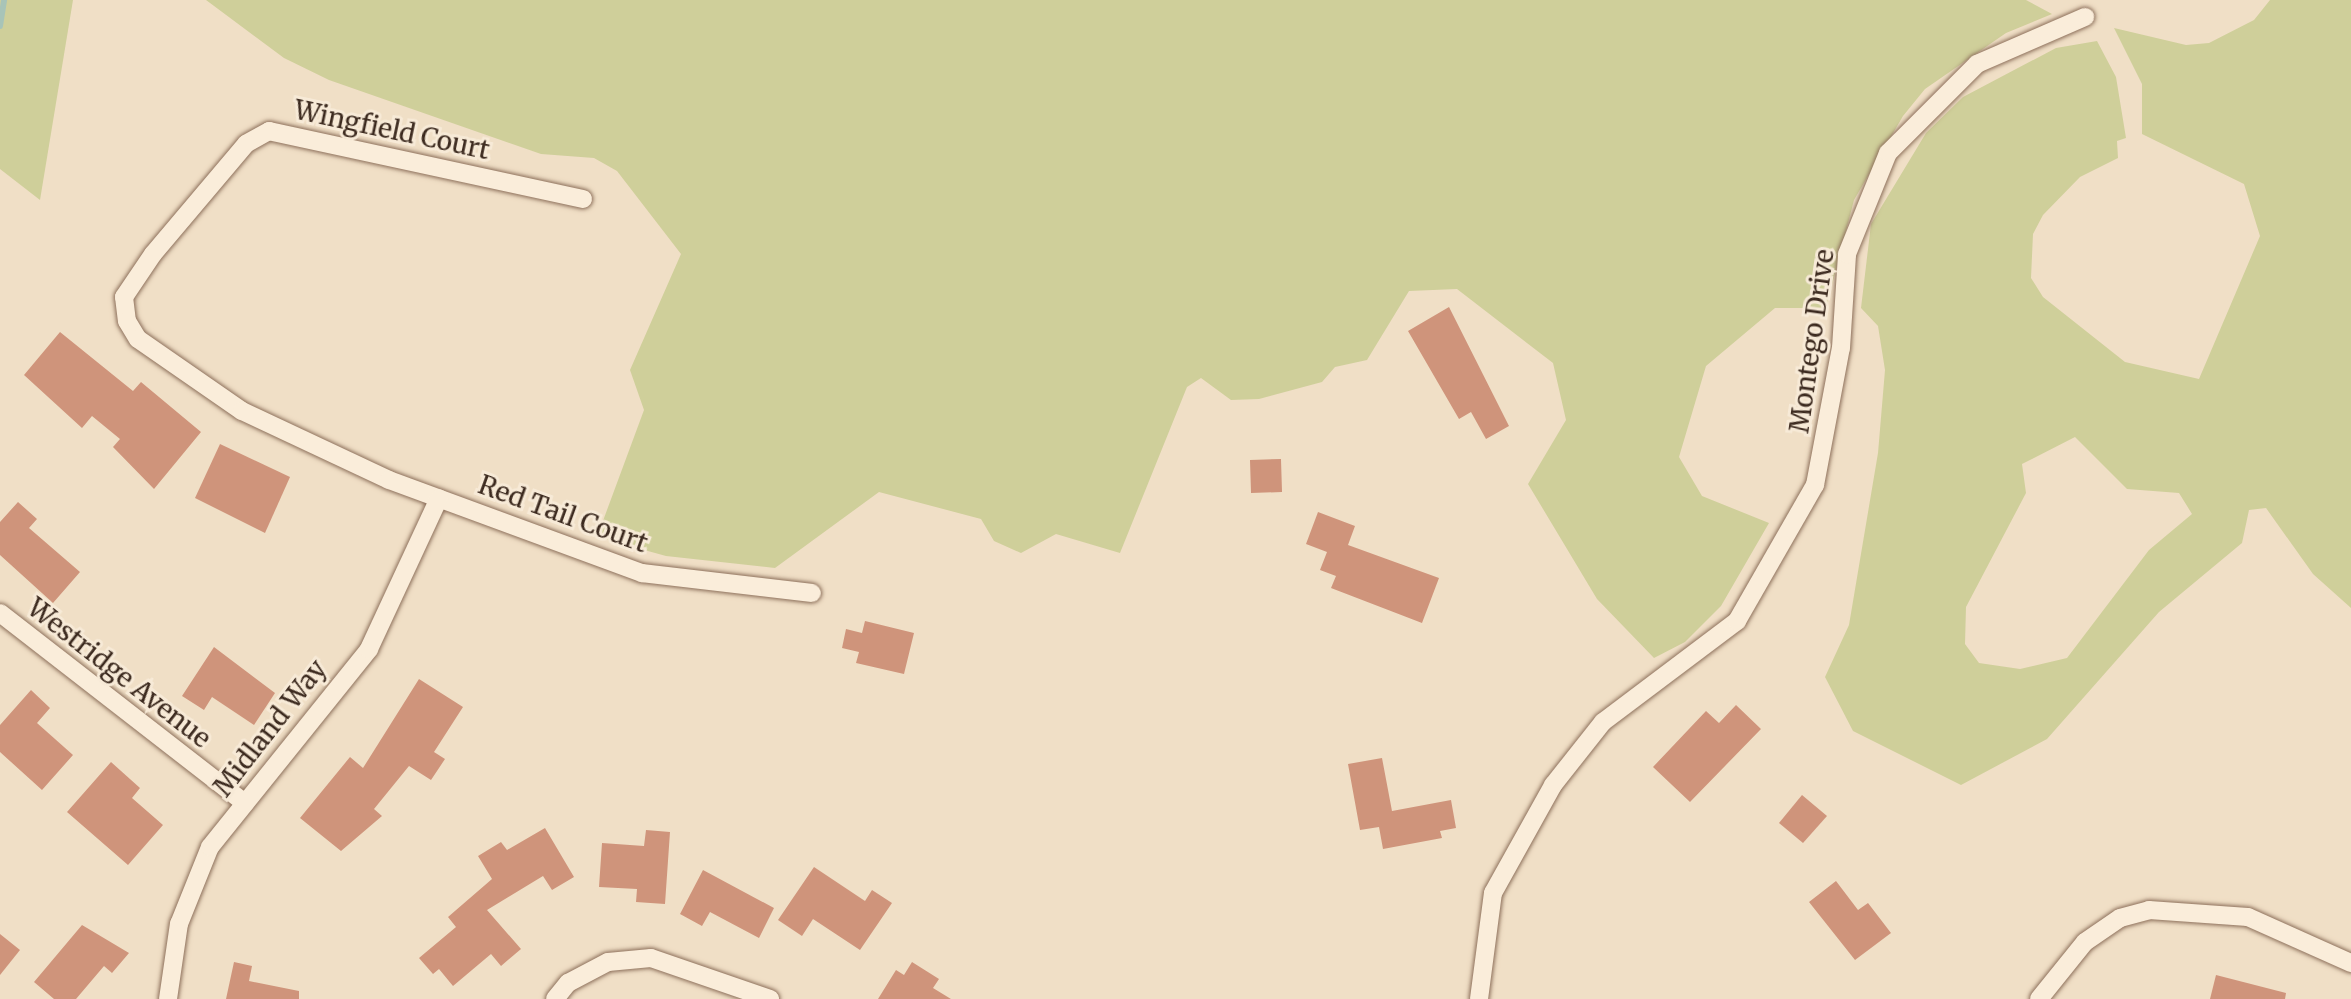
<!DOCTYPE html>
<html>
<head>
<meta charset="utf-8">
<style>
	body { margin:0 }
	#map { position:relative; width:2351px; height:999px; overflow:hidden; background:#f0dfc6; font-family:Merriweather,serif }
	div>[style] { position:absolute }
	.green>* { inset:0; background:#cfcf9a }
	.stream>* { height:6px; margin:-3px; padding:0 3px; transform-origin:3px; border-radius:3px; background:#a8c4b8 }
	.building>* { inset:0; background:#cf947b }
	.roads { filter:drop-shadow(0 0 2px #8d705b) drop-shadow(0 0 2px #8d705b) }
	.minor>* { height:18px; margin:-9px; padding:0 9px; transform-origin:9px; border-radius:9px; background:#faedda }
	span { translate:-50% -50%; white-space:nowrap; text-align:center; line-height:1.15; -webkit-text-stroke:6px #f7ead7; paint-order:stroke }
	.street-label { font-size:26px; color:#3c2a1f }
</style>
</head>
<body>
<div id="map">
	<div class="green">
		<div style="clip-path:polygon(0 0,73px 0,40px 200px,0 169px)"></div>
		<div style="clip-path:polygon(206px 0,2026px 0,2052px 14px,2006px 33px,1925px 89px,1903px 116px,1854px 200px,1826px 308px,1775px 308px,1706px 366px,1679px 457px,1702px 496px,1769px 523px,1721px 606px,1685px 642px,1654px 658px,1597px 599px,1528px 484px,1566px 420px,1553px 363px,1457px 289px,1409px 291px,1367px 360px,1335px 367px,1322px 382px,1259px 399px,1231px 400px,1201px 378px,1187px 387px,1120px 553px,1056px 534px,1021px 553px,994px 541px,981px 519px,879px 492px,775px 568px,666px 556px,597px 537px,644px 410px,630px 370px,681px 254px,617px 171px,594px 158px,541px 154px,329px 80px,284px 58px)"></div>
		<div style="clip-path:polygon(evenodd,2270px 0,2351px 0,2351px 608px,2313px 574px,2266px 508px,2249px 510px,2242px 543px,2159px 612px,2047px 739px,1961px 785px,1853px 731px,1825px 677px,1849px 625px,1878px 453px,1885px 370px,1878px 326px,1861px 308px,1871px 224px,1926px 133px,1963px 97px,2056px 48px,2097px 41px,2116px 77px,2126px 138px,2117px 141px,2118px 158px,2080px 177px,2043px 215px,2033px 234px,2031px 278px,2043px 297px,2125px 362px,2199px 379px,2260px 236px,2244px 184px,2142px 134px,2142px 84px,2114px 28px,2186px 45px,2209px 43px,2254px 20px,2270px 0,2075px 437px,2127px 489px,2179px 493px,2192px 514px,2149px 550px,2067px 658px,2020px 669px,1979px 663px,1965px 644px,1966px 607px,2026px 493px,2022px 464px,2075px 437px)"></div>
	</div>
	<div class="stream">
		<div style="left:0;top:26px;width:26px;rotate:-81deg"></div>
	</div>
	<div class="building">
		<div style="clip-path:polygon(1449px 307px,1509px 426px,1486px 439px,1471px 412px,1459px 419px,1408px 331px)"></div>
		<div style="clip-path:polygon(60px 332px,133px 391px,141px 382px,201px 432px,154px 489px,113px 447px,120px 439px,92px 416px,82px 428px,24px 375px)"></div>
		<div style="clip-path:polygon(220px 444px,290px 477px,265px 533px,195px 498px)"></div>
		<div style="clip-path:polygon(1281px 459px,1282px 492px,1251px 493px,1250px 460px)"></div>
		<div style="clip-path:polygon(18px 502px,37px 519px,29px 528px,80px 572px,53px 603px,0 555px,0 522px)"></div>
		<div style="clip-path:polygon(1318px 512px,1355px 526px,1348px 545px,1439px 578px,1422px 623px,1331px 588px,1336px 576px,1320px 570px,1327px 552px,1306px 544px)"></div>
		<div style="clip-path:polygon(865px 621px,914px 633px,904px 674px,856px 663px,859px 652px,842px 648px,846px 629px,862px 633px)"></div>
		<div style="clip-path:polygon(214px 647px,275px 693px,254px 725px,212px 697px,204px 710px,182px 696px)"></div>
		<div style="clip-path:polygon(419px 679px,463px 707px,434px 752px,445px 759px,431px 780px,409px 766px,374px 809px,382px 816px,341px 851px,300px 818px,350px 757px,363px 768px)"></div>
		<div style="clip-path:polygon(31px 690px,50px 708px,37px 723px,73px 755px,42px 790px,0 752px,0 725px)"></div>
		<div style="clip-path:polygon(1736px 705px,1761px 729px,1690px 802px,1653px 767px,1706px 711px,1719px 723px)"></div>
		<div style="clip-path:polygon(1382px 758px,1392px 811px,1451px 800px,1456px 828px,1440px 831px,1442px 838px,1383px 849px,1379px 827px,1360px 830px,1348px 764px)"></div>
		<div style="clip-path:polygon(111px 762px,140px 788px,132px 798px,163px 825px,128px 865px,67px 812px)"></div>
		<div style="clip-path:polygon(1802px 795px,1827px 816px,1803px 843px,1779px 823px)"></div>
		<div style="clip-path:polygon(545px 828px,574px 877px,552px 890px,543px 876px,487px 910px,521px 949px,501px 966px,491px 954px,453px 986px,439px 969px,433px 974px,419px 958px,456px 927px,448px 917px,492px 879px,478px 856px,501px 842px,507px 850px)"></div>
		<div style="clip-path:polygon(646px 830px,670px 832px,665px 904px,636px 902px,637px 889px,599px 887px,602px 843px,644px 846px)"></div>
		<div style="clip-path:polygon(814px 867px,865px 901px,872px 890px,892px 903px,860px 950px,813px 919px,802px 936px,778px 920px)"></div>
		<div style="clip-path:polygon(703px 870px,774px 908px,759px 938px,710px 912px,702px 926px,680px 914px)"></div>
		<div style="clip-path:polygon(1836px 881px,1858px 910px,1868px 903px,1891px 933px,1855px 960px,1809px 902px)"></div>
		<div style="clip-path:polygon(82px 925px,129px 953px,112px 973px,104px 966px,76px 999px,54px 999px,34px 982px)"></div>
		<div style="clip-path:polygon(0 934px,20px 950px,0 975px)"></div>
		<div style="clip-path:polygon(234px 962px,252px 966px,249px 981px,299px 991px,299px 999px,226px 999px)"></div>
		<div style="clip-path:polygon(912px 962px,939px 979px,933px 988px,951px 999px,878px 999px,896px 970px,904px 975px)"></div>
		<div style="clip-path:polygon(2216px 975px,2286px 993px,2285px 999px,2210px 999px)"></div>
	</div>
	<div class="roads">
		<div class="minor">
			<div style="left:583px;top:199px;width:321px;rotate:-167.8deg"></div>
			<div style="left:269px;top:131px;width:26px;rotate:151deg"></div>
			<div style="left:246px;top:144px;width:144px;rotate:130.2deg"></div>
			<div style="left:153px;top:254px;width:52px;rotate:124deg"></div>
			<div style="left:124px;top:297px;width:24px;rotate:83deg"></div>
			<div style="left:127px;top:321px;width:21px;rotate:59deg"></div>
			<div style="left:138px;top:339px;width:126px;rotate:34.7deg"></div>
			<div style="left:242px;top:411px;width:162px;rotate:25.1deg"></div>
			<div style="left:389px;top:480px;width:270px;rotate:20.2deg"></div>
			<div style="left:642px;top:573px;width:171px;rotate:6.7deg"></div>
			<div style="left:0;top:613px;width:310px;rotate:37.8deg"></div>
			<div style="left:168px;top:999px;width:76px;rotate:-81.7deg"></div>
			<div style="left:179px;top:924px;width:83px;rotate:-68.1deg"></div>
			<div style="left:210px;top:847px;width:254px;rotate:-51.2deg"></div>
			<div style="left:369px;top:649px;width:166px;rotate:-65.1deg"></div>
			<div style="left:555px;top:999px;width:21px;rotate:-51deg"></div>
			<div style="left:568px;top:983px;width:45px;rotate:-27.7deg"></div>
			<div style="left:608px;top:962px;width:43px;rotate:-5.3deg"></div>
			<div style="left:651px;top:958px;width:126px;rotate:19deg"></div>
			<div style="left:1479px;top:999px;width:107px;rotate:-82.5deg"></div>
			<div style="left:1493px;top:893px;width:124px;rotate:-60.9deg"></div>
			<div style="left:1553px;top:785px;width:80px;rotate:-51.6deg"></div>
			<div style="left:1603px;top:722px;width:168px;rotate:-37deg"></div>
			<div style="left:1737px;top:621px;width:157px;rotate:-60.2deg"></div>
			<div style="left:1815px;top:485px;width:139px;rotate:-79.3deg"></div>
			<div style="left:1841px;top:348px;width:94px;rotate:-86.3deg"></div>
			<div style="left:1847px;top:254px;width:109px;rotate:-67.9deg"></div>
			<div style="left:1888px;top:153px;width:126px;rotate:-45deg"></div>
			<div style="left:1977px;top:64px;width:118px;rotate:-23.5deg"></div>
			<div style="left:2039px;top:999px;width:73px;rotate:-51.1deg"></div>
			<div style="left:2085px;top:942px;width:42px;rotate:-34.4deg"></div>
			<div style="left:2120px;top:918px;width:30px;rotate:-15deg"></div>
			<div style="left:2149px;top:910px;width:99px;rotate:4deg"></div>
			<div style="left:2248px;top:917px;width:113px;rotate:24.1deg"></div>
		</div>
	</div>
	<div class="street-label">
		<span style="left:392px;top:130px;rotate:12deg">Wingfield Court</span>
		<span style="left:1812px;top:341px;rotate:-82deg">Montego Drive</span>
		<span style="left:563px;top:514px;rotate:20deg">Red Tail Court</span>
		<span style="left:119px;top:673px;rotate:38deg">Westridge Avenue</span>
		<span style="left:270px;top:728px;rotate:-52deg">Midland Way</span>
	</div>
</div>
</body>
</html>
